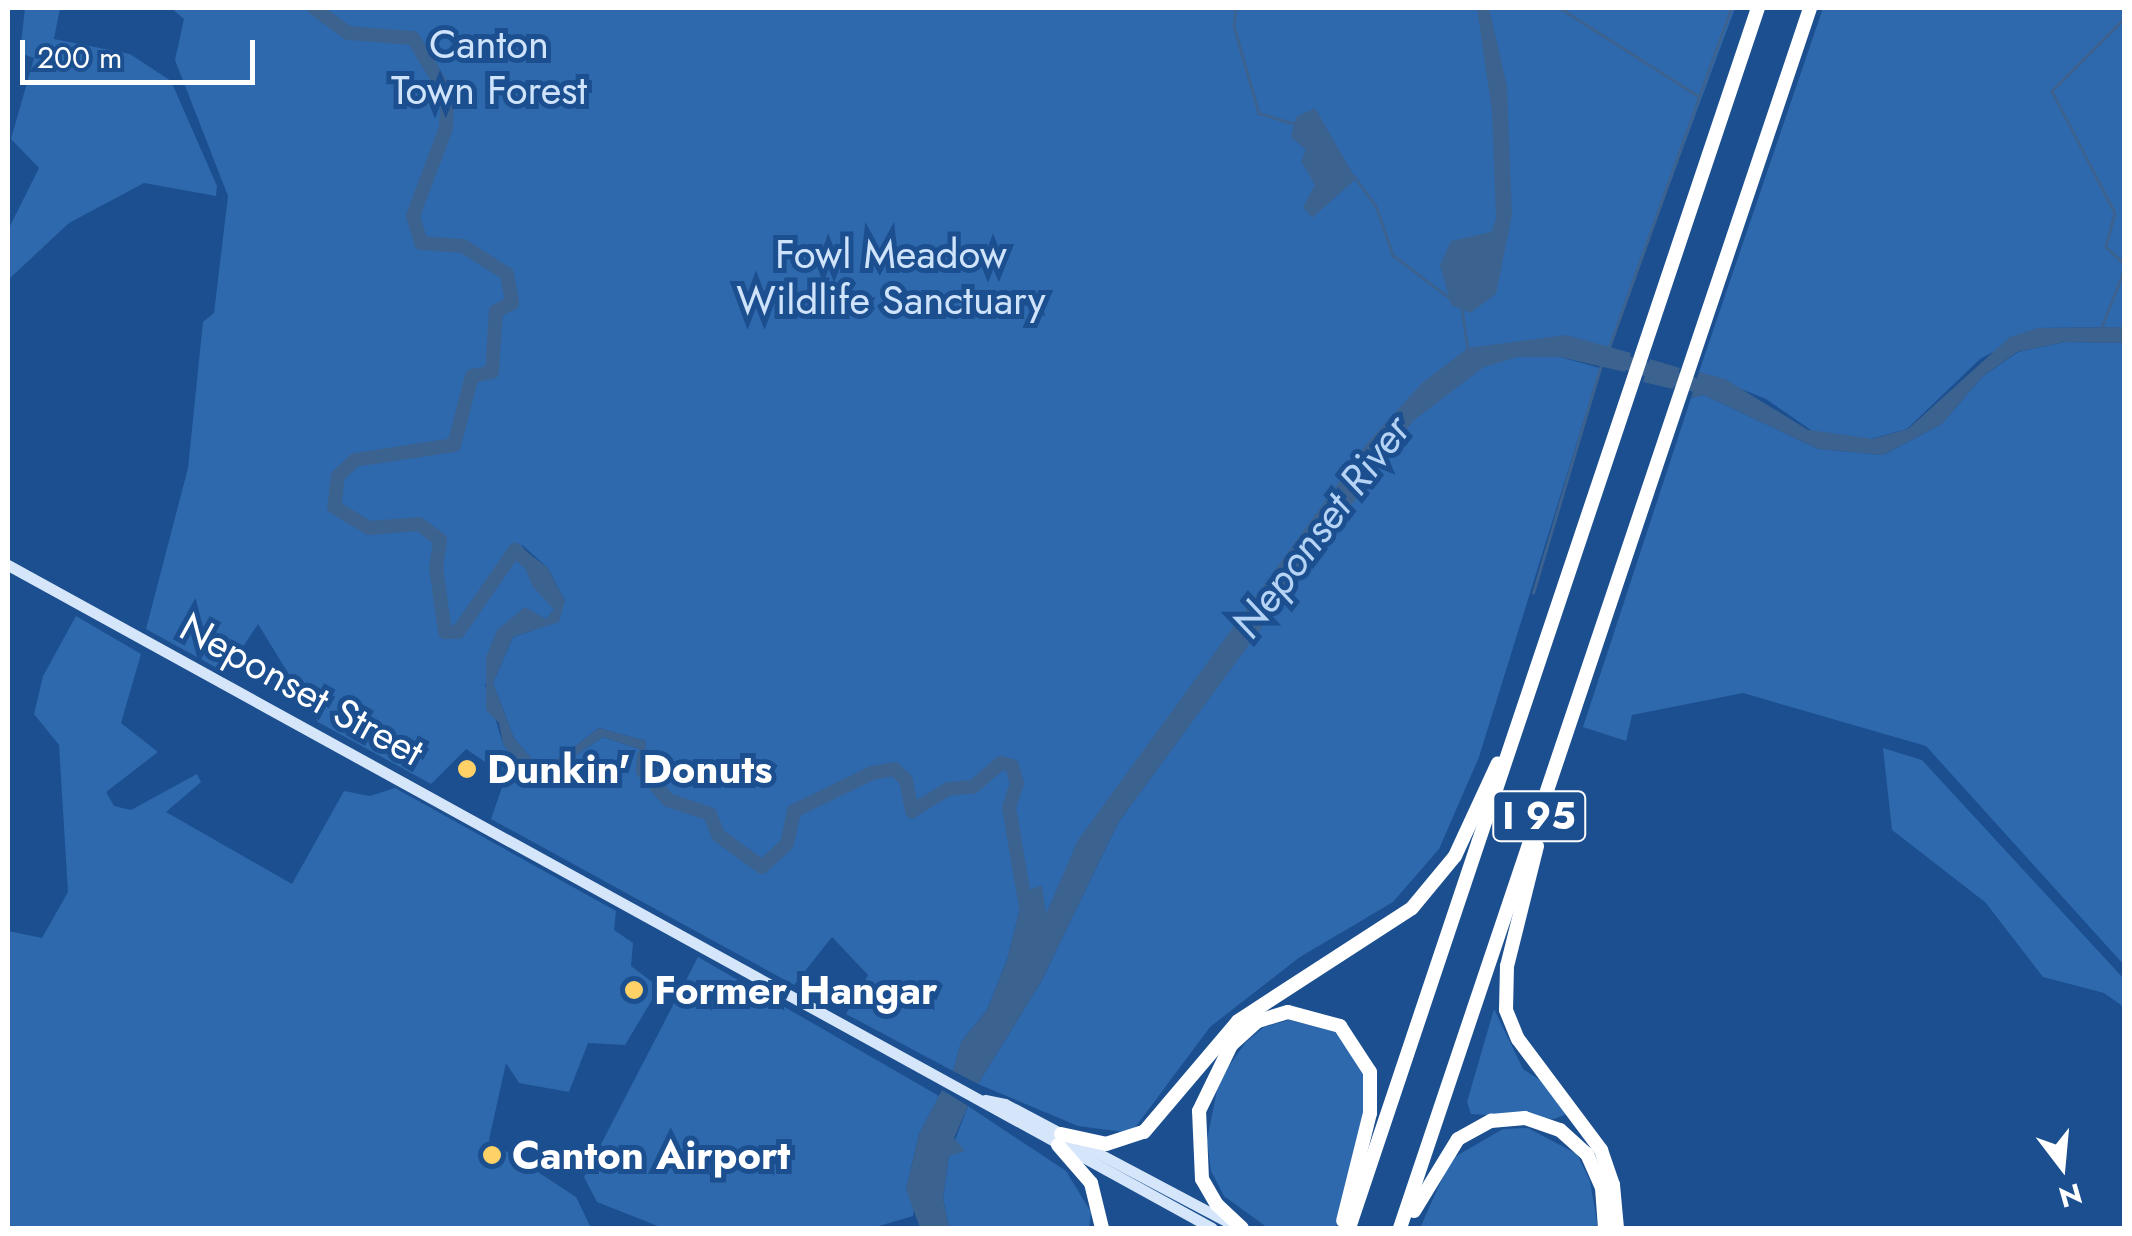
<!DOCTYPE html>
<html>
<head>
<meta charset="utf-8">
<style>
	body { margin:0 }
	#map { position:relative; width:2132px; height:1236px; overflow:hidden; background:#1b4f8f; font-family:Jost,sans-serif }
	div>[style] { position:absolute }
	.green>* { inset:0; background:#2e69ad }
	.water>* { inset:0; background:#3c6290 }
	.stream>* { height:2.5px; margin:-1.25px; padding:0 1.25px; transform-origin:1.25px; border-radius:1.25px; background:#3c6290 }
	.river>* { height:14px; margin:-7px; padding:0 7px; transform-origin:7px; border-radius:7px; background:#3c6290 }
	.secondary>* { height:11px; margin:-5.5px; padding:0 5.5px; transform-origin:5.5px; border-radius:5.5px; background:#d6e6fa }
	.motorway>* { height:14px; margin:-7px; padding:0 7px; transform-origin:7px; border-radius:7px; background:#fff }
	.dots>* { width:28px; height:28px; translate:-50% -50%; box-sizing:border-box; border:5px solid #1b4f8f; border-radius:50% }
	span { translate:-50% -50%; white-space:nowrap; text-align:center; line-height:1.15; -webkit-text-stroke:10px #1b4f8f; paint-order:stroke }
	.shield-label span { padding:2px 8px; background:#1b4f8f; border:2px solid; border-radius:8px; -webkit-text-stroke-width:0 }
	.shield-label { font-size:38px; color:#fff; font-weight:700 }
	.park-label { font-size:40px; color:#cfe3fa }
	.street-label { font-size:40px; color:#fff }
	.poi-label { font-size:40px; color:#fff; font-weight:700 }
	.left { translate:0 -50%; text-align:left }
	.water-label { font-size:42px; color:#b5d3f5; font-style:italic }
	.frame { position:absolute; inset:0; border:10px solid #fff; pointer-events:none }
	.north { position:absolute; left:2012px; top:1116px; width:100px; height:100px; -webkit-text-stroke:8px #1b4f8f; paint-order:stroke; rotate:164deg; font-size:28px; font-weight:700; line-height:40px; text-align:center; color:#fff }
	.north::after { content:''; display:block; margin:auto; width:35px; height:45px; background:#fff; clip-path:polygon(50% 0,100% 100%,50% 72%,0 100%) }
	.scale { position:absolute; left:20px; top:40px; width:235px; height:45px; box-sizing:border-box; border:5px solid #fff; border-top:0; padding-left:12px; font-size:30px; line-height:35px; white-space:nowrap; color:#fff; -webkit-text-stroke:8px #1b4f8f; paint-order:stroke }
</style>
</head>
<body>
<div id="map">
	<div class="green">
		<div style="clip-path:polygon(25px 8px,60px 8px,54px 39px,130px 54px,171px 81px,217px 186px,216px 196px,144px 183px,69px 223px,8px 280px,8px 230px,39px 168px,11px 139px,34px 58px,20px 53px)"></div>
		<div style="clip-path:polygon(evenodd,171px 8px,1735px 8px,1608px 351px,1566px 335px,1560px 357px,1600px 368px,1479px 757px,1439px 849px,1393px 902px,1300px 957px,1210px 1027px,1131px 1133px,1078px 1126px,978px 1084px,1041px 982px,1118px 823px,1356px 497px,1351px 487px,1171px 730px,1045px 932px,1042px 886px,1024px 892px,1007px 960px,987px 1010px,961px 1042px,953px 1071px,846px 1014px,868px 975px,832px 937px,794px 985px,491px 819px,506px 776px,466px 749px,431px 784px,318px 722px,258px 624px,226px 673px,146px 629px,188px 468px,203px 322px,214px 313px,228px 196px,175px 60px,184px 19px,171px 8px,521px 544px,548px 568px,565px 601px,537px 629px,513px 637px,493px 683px,514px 738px,542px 771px,599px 728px,646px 741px,641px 774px,639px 749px,603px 737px,533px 783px,503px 744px,485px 685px,524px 608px,546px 619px,554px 609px,521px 544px)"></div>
		<div style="clip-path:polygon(1823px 8px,2124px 8px,2124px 327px,2038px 328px,1980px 359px,1907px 429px,1856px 443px,1831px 444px,1766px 399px,1699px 372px)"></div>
		<div style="clip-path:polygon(2065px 342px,2124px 343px,2124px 965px,1926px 746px,1743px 693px,1632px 715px,1626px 741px,1583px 727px,1691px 398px,1704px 395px,1818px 449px,1883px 455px,1942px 424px,1982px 377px,2018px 352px)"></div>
		<div style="clip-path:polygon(76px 616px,141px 654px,121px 723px,158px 752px,106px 792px,114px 806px,131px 810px,197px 774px,201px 782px,166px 812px,292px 884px,344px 791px,370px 796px,395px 788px,616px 911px,614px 930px,633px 943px,631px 966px,655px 984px,655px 995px,625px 1045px,588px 1043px,569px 1092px,519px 1083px,506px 1063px,489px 1140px,576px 1197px,591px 1228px,8px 1228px,8px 931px,42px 938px,68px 892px,59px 745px,34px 714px,43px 676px)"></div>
		<div style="clip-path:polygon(1883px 748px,1922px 760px,2124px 979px,2124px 1007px,2104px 993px,2043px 977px,1985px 902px,1892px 830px)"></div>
		<div style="clip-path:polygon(698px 957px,939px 1096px,919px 1134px,906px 1189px,915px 1202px,913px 1216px,872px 1228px,663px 1228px,597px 1202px,584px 1177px)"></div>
		<div style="clip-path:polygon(1494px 1009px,1523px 1069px,1543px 1082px,1567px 1114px,1554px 1119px,1471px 1114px,1467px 1102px)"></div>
		<div style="clip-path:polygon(1289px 1020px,1339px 1032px,1365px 1073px,1367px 1098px,1337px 1228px,1268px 1228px,1224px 1196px,1211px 1171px,1207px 1140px,1219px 1080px,1246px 1042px,1264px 1027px)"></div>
		<div style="clip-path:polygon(968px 1106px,1066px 1171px,1091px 1212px,1089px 1228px,949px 1228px,943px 1198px,949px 1156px)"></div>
		<div style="clip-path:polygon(1528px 1128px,1577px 1154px,1590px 1181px,1598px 1228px,1420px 1228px,1451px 1159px,1503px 1129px)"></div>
	</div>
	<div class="water">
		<div style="clip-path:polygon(1477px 8px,1489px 8px,1507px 86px,1512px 215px,1496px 294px,1470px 313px,1451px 305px,1440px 265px,1451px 241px,1491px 232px,1496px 219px,1492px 112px)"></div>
		<div style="clip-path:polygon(1315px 108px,1356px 179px,1312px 218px,1303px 207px,1315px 185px,1301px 161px,1306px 150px,1291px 137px,1296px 117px)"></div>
		<div style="clip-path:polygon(2124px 327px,2124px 343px,2065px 342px,2017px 352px,1982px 377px,1942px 424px,1883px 455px,1818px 449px,1704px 395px,1691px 398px,1699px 372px,1725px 379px,1831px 444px,1857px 443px,1908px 429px,2010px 337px,2038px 328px)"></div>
		<div style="clip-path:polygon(1566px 335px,1631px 353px,1625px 372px,1560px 357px,1518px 357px,1484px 367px,1413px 421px,1118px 823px,1041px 982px,978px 1084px,953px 1071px,961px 1042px,987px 1010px,1007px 960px,1024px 892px,1042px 885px,1046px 914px,1078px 840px,1369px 441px,1422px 383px,1468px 348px)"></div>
		<div style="clip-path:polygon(1650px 359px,1680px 368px,1673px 389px,1643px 382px)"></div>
		<div style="clip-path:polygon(514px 542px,548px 568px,565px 601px,559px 622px,513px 637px,493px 683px,514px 738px,542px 771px,599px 728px,646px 741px,644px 776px,639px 749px,603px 737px,533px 783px,503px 744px,499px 723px,486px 710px,486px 657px,497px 630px,525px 607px,546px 619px,554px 609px,533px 587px)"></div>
		<div style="clip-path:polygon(942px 1090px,968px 1106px,954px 1138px,965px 1151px,949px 1156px,943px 1198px,949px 1228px,920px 1228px,906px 1189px,919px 1134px)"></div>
	</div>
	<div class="stream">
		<div style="left:1236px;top:8px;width:18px;rotate:96deg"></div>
		<div style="left:1234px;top:26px;width:91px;rotate:74deg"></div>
		<div style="left:1259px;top:113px;width:39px;rotate:17deg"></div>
		<div style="left:1560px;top:8px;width:164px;rotate:32.5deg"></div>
		<div style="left:2124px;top:19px;width:102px;rotate:135deg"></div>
		<div style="left:2052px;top:91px;width:137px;rotate:62.7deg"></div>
		<div style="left:2115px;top:213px;width:35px;rotate:105deg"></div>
		<div style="left:2106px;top:247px;width:24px;rotate:42deg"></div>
		<div style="left:1354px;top:176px;width:37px;rotate:54deg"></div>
		<div style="left:1376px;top:206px;width:52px;rotate:70.9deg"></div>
		<div style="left:1393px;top:255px;width:73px;rotate:37.2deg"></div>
		<div style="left:1462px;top:308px;width:42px;rotate:81.9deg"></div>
		<div style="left:2101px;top:328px;width:62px;rotate:-68.4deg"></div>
		<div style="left:1608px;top:350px;width:363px;rotate:-70.2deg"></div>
		<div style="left:1533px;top:593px;width:238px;rotate:-73.4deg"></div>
	</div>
	<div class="river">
		<div style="left:314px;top:8px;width:42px;rotate:36.3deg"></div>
		<div style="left:348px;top:33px;width:65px;rotate:4.4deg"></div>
		<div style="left:413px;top:38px;width:68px;rotate:58.9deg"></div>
		<div style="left:448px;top:96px;width:32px;rotate:94deg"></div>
		<div style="left:446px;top:128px;width:94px;rotate:110.6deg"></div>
		<div style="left:413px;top:216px;width:28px;rotate:73deg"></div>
		<div style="left:421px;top:243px;width:42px;rotate:4.1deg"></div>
		<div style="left:463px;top:246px;width:52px;rotate:32.5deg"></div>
		<div style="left:507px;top:274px;width:29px;rotate:80deg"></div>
		<div style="left:512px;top:303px;width:18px;rotate:153deg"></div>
		<div style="left:496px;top:311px;width:61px;rotate:93.8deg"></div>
		<div style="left:492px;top:372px;width:20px;rotate:169deg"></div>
		<div style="left:472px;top:376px;width:71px;rotate:104.6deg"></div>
		<div style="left:454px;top:445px;width:100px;rotate:171.4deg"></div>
		<div style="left:355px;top:460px;width:23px;rotate:137deg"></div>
		<div style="left:338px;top:476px;width:31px;rotate:97deg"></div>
		<div style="left:334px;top:507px;width:41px;rotate:31deg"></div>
		<div style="left:369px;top:528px;width:50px;rotate:-4.6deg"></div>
		<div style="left:419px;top:524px;width:26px;rotate:37deg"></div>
		<div style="left:440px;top:540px;width:27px;rotate:98deg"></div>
		<div style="left:436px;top:567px;width:66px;rotate:82.1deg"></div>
		<div style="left:445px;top:632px;width:13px"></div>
		<div style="left:458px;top:632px;width:100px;rotate:-55.2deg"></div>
		<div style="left:515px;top:550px;width:16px;rotate:43deg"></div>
		<div style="left:1612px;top:358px;width:103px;rotate:18.1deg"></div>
		<div style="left:1809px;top:437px;width:59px;rotate:7.9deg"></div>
		<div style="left:644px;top:756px;width:15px;rotate:94deg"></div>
		<div style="left:643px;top:771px;width:38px;rotate:49deg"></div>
		<div style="left:668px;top:800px;width:44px;rotate:18.4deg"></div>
		<div style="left:710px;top:814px;width:22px;rotate:69deg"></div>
		<div style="left:718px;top:835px;width:54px;rotate:36deg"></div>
		<div style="left:762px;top:867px;width:34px;rotate:-43deg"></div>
		<div style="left:787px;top:844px;width:34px;rotate:-78deg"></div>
		<div style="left:794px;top:811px;width:87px;rotate:-26deg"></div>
		<div style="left:872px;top:773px;width:22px;rotate:-10deg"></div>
		<div style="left:894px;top:769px;width:16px;rotate:43deg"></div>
		<div style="left:906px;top:780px;width:32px;rotate:79deg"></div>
		<div style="left:912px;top:811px;width:42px;rotate:-31.4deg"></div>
		<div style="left:948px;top:789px;width:25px;rotate:-5deg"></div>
		<div style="left:973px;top:787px;width:37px;rotate:-41deg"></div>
		<div style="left:1001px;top:763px;width:11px;rotate:15deg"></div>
		<div style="left:1012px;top:766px;width:18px;rotate:74deg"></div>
		<div style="left:1017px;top:783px;width:25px;rotate:108deg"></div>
		<div style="left:1009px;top:807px;width:101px;rotate:80.4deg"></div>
	</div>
	<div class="secondary">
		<div style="left:8px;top:565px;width:1374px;rotate:28.84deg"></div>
		<div style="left:985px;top:1100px;width:20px;rotate:11deg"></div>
		<div style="left:1005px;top:1104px;width:265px;rotate:27.9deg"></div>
	</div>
	<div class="motorway">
		<div style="left:1537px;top:846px;width:124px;rotate:104deg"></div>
		<div style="left:1507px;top:966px;width:44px;rotate:91.3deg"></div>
		<div style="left:1506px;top:1010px;width:31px;rotate:68deg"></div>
		<div style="left:1518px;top:1039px;width:139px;rotate:53.2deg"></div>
		<div style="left:1601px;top:1150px;width:37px;rotate:71deg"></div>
		<div style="left:1613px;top:1185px;width:43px;rotate:84.7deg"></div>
		<div style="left:1061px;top:1134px;width:46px;rotate:12.5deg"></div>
		<div style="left:1106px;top:1144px;width:40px;rotate:-18deg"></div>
		<div style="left:1144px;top:1132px;width:145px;rotate:-49.7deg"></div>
		<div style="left:1238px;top:1021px;width:207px;rotate:-33deg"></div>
		<div style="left:1412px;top:908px;width:67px;rotate:-50.4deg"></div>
		<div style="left:1455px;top:856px;width:102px;rotate:-65.2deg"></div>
		<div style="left:1058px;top:1145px;width:50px;rotate:49deg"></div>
		<div style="left:1091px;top:1183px;width:46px;rotate:76.3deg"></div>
		<div style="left:1414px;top:1211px;width:84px;rotate:-58.6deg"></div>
		<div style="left:1458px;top:1139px;width:38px;rotate:-29deg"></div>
		<div style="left:1491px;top:1121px;width:34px;rotate:-5deg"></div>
		<div style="left:1525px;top:1118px;width:37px;rotate:19deg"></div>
		<div style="left:1560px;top:1130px;width:36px;rotate:42deg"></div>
		<div style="left:1587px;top:1154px;width:37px;rotate:66deg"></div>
		<div style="left:1602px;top:1188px;width:40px;rotate:85.7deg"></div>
		<div style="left:1242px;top:1228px;width:34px;rotate:-137deg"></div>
		<div style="left:1217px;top:1205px;width:30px;rotate:-120deg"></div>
		<div style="left:1202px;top:1179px;width:68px;rotate:-92.5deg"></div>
		<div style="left:1199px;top:1111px;width:73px;rotate:-64.1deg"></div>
		<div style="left:1231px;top:1045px;width:36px;rotate:-42deg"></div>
		<div style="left:1258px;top:1021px;width:31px;rotate:-17deg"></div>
		<div style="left:1288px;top:1012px;width:54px;rotate:15.1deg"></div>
		<div style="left:1340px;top:1026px;width:55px;rotate:56.9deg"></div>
		<div style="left:1370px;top:1072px;width:41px;rotate:90deg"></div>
		<div style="left:1370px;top:1113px;width:111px;rotate:104deg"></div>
		<div style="left:1349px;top:1228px;width:1287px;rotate:-71.47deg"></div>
		<div style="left:1400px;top:1228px;width:1287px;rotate:-71.42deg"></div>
	</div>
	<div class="dots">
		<div style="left:467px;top:769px;background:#ffd166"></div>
		<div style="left:634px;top:990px;background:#ffd166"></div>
		<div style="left:492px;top:1155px;background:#ffd166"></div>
	</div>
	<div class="shield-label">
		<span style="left:1539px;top:816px">I 95</span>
	</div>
	<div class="park-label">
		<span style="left:489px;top:67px">Canton<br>Town Forest</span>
		<span style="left:891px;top:277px">Fowl Meadow<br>Wildlife Sanctuary</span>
	</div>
	<div class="street-label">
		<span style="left:302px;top:689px;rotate:29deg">Neponset Street</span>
	</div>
	<div class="poi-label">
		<span class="left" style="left:487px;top:769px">Dunkin' Donuts</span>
		<span class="left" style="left:654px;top:990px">Former Hangar</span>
		<span class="left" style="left:512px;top:1155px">Canton Airport</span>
	</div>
	<div class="water-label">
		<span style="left:1321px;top:527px;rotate:-53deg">Neponset River</span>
	</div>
	<div class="frame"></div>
	<div class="north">N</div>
	<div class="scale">200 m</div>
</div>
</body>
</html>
